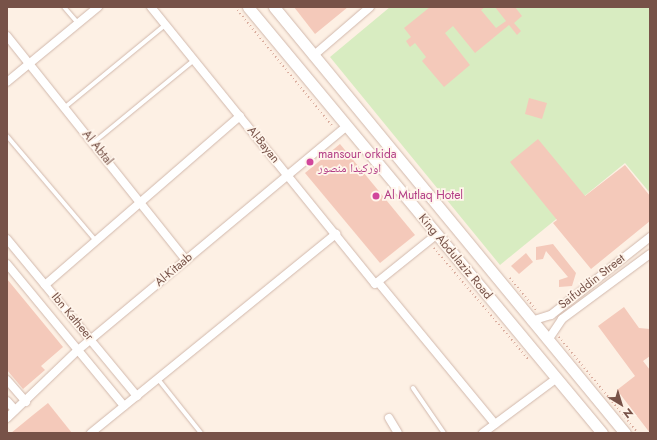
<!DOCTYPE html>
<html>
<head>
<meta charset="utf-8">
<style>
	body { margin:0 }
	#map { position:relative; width:657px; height:440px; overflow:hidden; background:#fdf0e4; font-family:Jost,"Noto Naskh Arabic",sans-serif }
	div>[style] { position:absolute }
	.green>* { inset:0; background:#d8ecc1 }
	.building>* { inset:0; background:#f4c9ba }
	.path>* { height:1.5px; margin-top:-0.75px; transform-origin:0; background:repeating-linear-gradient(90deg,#d9ac9d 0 1px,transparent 0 4px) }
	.roads { filter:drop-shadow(0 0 1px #d1b8ac) drop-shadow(0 0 1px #d1b8ac) }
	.lane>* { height:4px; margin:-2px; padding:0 2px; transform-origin:2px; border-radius:2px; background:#fff }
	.street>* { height:8px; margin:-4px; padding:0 4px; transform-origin:4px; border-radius:4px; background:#fff }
	.secondary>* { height:11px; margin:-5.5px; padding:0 5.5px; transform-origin:5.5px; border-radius:5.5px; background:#fff }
	.dots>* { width:11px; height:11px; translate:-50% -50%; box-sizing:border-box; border:2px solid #fff5eb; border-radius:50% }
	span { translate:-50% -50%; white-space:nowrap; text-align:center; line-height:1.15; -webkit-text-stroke:3.5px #fff5eb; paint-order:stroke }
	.street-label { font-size:12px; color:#775248 }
	.hotel-label { font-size:12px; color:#b23c85 }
	.left { translate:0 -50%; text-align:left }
	.frame { position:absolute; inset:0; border:8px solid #775248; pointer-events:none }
	.north { position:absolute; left:601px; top:384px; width:40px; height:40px; -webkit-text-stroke:3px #fff5eb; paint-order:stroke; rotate:142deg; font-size:11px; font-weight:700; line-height:16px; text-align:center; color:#775248 }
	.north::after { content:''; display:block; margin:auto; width:14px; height:18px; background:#775248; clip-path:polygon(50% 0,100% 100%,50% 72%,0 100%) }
</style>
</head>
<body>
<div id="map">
	<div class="green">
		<div style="clip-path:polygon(390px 7px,650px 7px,650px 193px,625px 163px,500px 265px,330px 57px)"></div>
	</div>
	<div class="building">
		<div style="clip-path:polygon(294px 7px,348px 7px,315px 34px)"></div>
		<div style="clip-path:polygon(430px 7px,485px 7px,481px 10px,496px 28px,506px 21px,495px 7px,515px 7px,522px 16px,514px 23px,521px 31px,517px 35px,509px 25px,475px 53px,453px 26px,445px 33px,470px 65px,444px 87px,422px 61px,426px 57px,415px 43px,410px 47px,406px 41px,411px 37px,404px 28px)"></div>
		<div style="clip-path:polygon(529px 98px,547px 103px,542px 119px,525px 114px)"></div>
		<div style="clip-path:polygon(538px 139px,585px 196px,625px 165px,650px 196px,650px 221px,591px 269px,553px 223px,557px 220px,510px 162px)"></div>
		<div style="clip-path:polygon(340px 144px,415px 235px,380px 263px,305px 173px)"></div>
		<div style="clip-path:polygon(553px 244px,576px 273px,572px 286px,559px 287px,559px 280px,568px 277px,546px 251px,543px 259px,536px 260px,536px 247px)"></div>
		<div style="clip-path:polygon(526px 253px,533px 262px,519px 274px,511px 266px)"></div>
		<div style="clip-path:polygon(7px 279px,63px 347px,41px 366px,45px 370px,23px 389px,7px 370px)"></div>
		<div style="clip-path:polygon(624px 307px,639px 328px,650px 329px,650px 356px,643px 361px,650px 370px,650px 433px,617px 390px,635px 376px,598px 326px)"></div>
		<div style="clip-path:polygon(48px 403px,72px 433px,11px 433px,33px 415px)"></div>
	</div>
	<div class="path">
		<div style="left:235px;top:7px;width:156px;rotate:50.7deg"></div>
		<div style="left:434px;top:248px;width:147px;rotate:49.7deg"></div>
		<div style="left:510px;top:278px;width:43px;rotate:50.7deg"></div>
		<div style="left:559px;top:337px;width:124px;rotate:50.5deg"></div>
	</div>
	<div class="roads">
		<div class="lane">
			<div style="left:64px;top:7px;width:21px;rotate:49deg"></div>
			<div style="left:64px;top:108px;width:131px;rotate:-39.4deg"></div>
			<div style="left:7px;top:136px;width:138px;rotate:49.7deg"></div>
			<div style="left:93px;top:143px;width:131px;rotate:-39.4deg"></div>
			<div style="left:158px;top:379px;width:69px;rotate:51.5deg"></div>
			<div style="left:413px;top:388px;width:55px;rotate:55.4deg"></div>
		</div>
		<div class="street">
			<div style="left:151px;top:7px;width:356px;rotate:51deg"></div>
			<div style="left:375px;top:284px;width:78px;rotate:-38.8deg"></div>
			<div style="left:7px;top:36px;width:287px;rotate:51.4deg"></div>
			<div style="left:313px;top:56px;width:75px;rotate:-40.7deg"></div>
			<div style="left:7px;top:82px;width:118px;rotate:-39.5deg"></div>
			<div style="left:7px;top:239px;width:204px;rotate:50.4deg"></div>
			<div style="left:7px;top:264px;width:184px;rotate:50.5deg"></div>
			<div style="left:378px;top:282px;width:184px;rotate:50.5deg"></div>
			<div style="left:45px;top:285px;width:258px;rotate:-40.9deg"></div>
			<div style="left:531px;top:321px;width:21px;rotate:-17deg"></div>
			<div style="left:551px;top:315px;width:126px;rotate:-38.2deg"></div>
			<div style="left:548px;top:340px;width:25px;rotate:-56deg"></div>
			<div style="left:562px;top:319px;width:109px;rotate:-36.5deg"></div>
			<div style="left:7px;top:380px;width:29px;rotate:49deg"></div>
			<div style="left:7px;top:401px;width:12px;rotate:48deg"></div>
			<div style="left:7px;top:418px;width:98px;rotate:-43.8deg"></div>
			<div style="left:78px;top:350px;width:349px;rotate:-39.8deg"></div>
			<div style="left:389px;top:418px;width:17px;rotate:59deg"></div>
			<div style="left:91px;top:433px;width:316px;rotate:-39.1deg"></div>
			<div style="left:483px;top:433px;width:92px;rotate:-36.6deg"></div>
		</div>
		<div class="secondary">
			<div style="left:248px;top:7px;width:554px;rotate:50.27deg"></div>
			<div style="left:274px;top:7px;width:552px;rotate:50.51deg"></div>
		</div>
	</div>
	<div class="dots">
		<div style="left:310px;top:162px;background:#d1479c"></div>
		<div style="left:376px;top:196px;background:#d1479c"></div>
	</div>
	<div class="street-label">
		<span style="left:263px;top:145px;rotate:51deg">Al-Bayan</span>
		<span style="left:97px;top:148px;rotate:51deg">Al Abtal</span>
		<span style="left:455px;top:257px;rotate:50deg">King Abdulaziz Road</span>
		<span style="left:174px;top:270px;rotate:-40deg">Al-Kitaab</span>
		<span style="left:592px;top:282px;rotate:-38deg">Saifuddin Street</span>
		<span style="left:72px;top:317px;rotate:50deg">Ibn Katheer</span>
	</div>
	<div class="hotel-label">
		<span class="left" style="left:318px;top:162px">mansour orkida<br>اوركيدا منصور</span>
		<span class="left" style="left:384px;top:196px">Al Mutlaq Hotel</span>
	</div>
	<div class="frame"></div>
	<div class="north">N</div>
</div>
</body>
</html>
